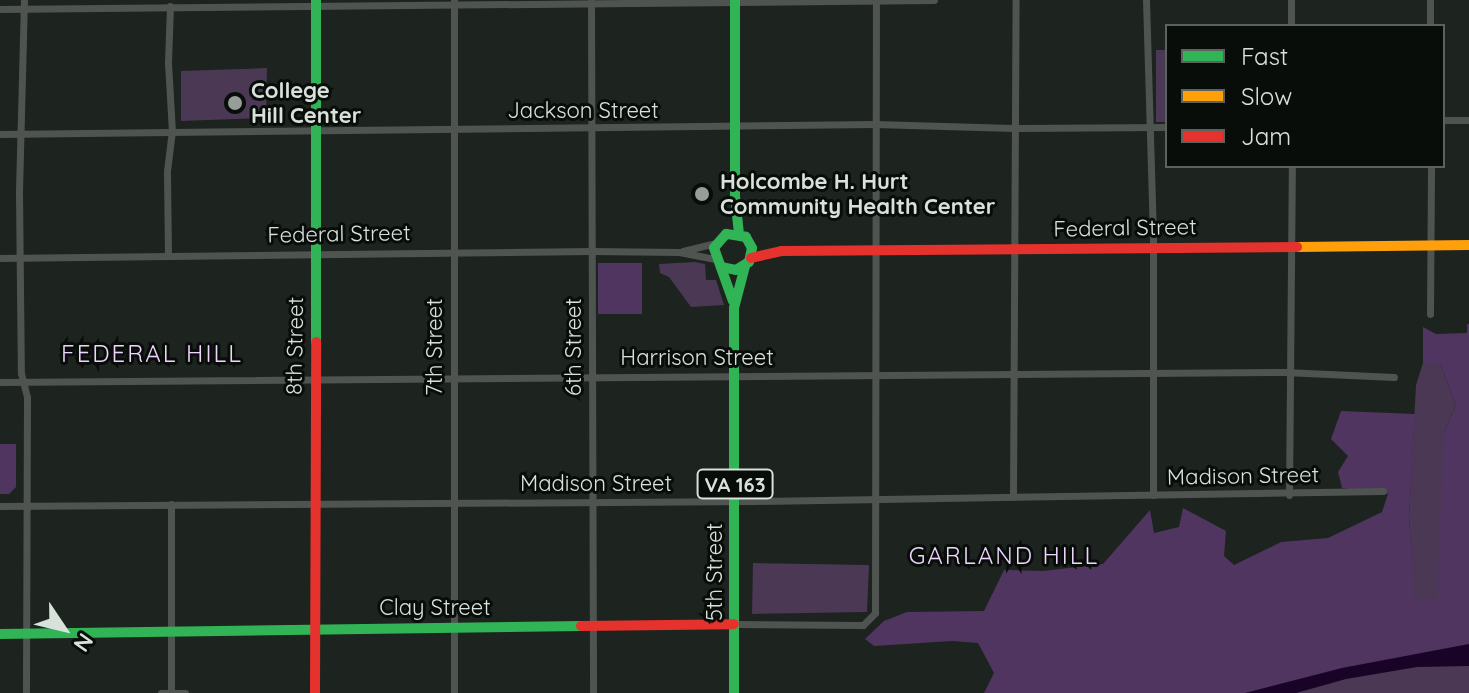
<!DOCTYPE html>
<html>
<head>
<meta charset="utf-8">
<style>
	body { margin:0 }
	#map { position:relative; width:1469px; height:693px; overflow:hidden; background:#1d231e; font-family:Quicksand,sans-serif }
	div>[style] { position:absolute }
	.green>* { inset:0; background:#4a3855 }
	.forest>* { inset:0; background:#503560 }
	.water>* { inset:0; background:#190327 }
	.street>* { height:7px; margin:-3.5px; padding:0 3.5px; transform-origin:3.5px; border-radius:3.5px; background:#4f5450 }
	.fast>* { height:10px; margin:-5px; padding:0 5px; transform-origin:5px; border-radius:5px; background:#30b455 }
	.slow>* { height:10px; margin:-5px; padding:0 5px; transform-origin:5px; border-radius:5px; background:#ff9f0a }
	.jam>* { height:10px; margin:-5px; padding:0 5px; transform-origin:5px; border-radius:5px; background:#e5322d }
	.dots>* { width:22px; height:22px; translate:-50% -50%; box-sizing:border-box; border:4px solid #080d09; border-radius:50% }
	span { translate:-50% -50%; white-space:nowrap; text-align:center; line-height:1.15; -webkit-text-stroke:6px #080d09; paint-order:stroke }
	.shield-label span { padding:2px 6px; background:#080d09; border:2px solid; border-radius:6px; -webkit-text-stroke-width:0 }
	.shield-label { font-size:20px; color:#d9e1db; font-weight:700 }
	.poi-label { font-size:22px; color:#d9e1db; font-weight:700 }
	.left { translate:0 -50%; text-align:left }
	.street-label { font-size:22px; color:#d9e1db }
	.neighbourhood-label { font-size:24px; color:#edd5fd; letter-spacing:2px }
	.legend { position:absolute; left:1165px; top:24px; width:280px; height:144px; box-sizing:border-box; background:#080d09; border:2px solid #5c625d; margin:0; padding:10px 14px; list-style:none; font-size:24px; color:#d9e1db }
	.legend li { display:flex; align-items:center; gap:16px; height:40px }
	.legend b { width:40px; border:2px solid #5c625d }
	.north { position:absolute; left:24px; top:589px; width:80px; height:80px; -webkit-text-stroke:6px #080d09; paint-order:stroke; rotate:125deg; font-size:22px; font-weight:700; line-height:32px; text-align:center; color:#d9e1db }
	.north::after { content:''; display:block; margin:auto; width:28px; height:36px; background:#d9e1db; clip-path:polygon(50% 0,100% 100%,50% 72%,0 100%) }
</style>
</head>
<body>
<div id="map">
	<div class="green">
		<div style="clip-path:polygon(1156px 50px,1167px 50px,1167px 122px,1156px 122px)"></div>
		<div style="clip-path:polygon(267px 68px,266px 118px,181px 121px,181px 71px)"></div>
		<div style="clip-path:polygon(695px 262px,705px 264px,706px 280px,716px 280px,724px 305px,691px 307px,669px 277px,660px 273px,659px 264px)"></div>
		<div style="clip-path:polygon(1423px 363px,1440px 363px,1456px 405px,1444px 432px,1469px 570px,1469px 693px,1048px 693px,1413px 579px,1409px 517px,1416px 385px)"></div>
		<div style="clip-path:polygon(753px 563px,869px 565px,867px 612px,752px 614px)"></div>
	</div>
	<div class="forest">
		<div style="clip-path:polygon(598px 263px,642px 263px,642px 314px,598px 314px)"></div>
		<div style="clip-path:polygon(1467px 324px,1469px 324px,1469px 644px,1342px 668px,1245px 693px,984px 693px,994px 673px,978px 643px,952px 641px,874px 646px,865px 639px,884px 621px,907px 612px,984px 611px,1004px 570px,1043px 571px,1103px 564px,1150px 510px,1154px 533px,1179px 527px,1183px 508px,1226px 531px,1224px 556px,1234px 565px,1281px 542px,1328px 538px,1382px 512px,1388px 494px,1342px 488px,1338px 472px,1348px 456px,1331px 439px,1341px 411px,1415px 414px,1409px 517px,1415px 600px,1437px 599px,1444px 432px,1456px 405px,1440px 363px,1423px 363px,1423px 327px,1436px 334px,1467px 333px)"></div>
		<div style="clip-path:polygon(0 444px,16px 444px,16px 487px,9px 494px,0 494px)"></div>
	</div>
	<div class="water">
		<div style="clip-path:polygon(1469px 644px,1469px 666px,1417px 667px,1346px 679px,1296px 693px,1245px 693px,1342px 668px)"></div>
	</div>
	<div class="street">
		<div style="left:24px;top:0;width:192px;rotate:91.5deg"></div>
		<div style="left:19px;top:192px;width:181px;rotate:89.4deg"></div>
		<div style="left:21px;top:373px;width:25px;rotate:76deg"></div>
		<div style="left:27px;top:397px;width:296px;rotate:90.2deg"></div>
		<div style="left:454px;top:0;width:693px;rotate:90deg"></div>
		<div style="left:1146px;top:0;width:239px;rotate:88.3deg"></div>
		<div style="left:1153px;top:239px;width:256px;rotate:90deg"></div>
		<div style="left:1291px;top:0;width:26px;rotate:90deg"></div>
		<div style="left:1430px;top:0;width:26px;rotate:90deg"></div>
		<div style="left:591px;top:2px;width:691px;rotate:89.83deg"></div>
		<div style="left:0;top:9px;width:934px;rotate:-0.55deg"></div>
		<div style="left:1443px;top:120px;width:26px"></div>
		<div style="left:0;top:134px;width:875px;rotate:-0.65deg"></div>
		<div style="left:875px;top:124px;width:138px;rotate:1.7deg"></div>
		<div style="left:1013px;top:128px;width:154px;rotate:-0.4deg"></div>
		<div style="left:683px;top:251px;width:34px;rotate:-14deg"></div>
		<div style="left:168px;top:256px;width:85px;rotate:-90.7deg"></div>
		<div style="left:167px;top:171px;width:39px;rotate:-83deg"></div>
		<div style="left:172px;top:132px;width:70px;rotate:-93.3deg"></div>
		<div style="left:168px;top:62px;width:56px;rotate:-88deg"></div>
		<div style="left:0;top:258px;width:592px;rotate:-0.68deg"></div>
		<div style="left:592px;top:251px;width:87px;rotate:0.7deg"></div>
		<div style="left:679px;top:252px;width:37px;rotate:11deg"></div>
		<div style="left:1430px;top:314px;width:148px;rotate:-89.6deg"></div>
		<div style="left:0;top:382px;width:1284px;rotate:-0.45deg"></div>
		<div style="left:1284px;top:372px;width:110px;rotate:2.6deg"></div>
		<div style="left:1289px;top:495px;width:329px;rotate:-89.5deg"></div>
		<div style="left:1013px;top:497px;width:497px;rotate:-89.7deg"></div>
		<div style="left:0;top:506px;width:754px;rotate:-0.38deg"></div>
		<div style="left:754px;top:501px;width:629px;rotate:-0.91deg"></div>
		<div style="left:734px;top:624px;width:129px;rotate:0.4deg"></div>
		<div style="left:863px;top:625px;width:17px;rotate:-45deg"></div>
		<div style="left:875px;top:613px;width:613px;rotate:-89.91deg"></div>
		<div style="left:171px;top:691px;width:187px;rotate:-90deg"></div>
		<div style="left:161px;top:693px;width:24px"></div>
	</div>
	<div class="fast">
		<div style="left:735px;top:0;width:196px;rotate:90deg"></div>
		<div style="left:735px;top:196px;width:37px;rotate:84deg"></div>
		<div style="left:721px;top:267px;width:15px;rotate:11deg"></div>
		<div style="left:736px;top:270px;width:15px;rotate:-32deg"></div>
		<div style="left:749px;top:262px;width:14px;rotate:-78deg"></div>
		<div style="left:752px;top:248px;width:13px;rotate:-119deg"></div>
		<div style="left:746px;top:237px;width:20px;rotate:-171deg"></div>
		<div style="left:726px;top:234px;width:18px;rotate:131deg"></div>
		<div style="left:714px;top:248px;width:56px;rotate:70.3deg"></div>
		<div style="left:316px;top:342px;width:342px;rotate:-90deg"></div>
		<div style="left:0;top:634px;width:581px;rotate:-0.79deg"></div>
		<div style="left:734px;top:693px;width:385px;rotate:-90deg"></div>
		<div style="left:734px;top:308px;width:43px;rotate:-75.3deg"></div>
	</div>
	<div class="slow">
		<div style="left:1297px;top:247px;width:172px;rotate:-0.7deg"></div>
	</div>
	<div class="jam">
		<div style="left:751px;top:258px;width:31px;rotate:-13deg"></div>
		<div style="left:781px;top:251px;width:516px;rotate:-0.44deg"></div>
		<div style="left:581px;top:626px;width:153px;rotate:-0.7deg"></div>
		<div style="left:315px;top:693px;width:351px;rotate:-89.8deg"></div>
	</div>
	<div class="dots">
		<div style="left:235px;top:103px;background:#979e99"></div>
		<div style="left:702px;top:194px;background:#979e99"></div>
	</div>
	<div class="shield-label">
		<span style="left:735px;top:484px">VA 163</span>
	</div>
	<div class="poi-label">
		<span class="left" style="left:251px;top:103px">College<br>Hill Center</span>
		<span class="left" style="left:720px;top:194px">Holcombe H. Hurt<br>Community Health Center</span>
	</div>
	<div class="street-label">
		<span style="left:583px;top:111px">Jackson Street</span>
		<span style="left:1125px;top:228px;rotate:-1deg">Federal Street</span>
		<span style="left:339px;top:234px;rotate:-1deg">Federal Street</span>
		<span style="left:295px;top:346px;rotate:-89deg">8th Street</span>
		<span style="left:435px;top:347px;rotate:-90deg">7th Street</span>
		<span style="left:574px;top:347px;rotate:-90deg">6th Street</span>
		<span style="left:697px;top:358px">Harrison Street</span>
		<span style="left:1243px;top:476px;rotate:-1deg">Madison Street</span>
		<span style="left:596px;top:484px">Madison Street</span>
		<span style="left:715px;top:572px;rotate:-90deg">5th Street</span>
		<span style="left:435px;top:608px">Clay Street</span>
	</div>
	<div class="neighbourhood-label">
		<span style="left:152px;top:354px">FEDERAL HILL</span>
		<span style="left:1004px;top:556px">GARLAND HILL</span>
	</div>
	<ul class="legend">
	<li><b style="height:10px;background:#30b455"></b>Fast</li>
	<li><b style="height:10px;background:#ff9f0a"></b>Slow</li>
	<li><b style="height:10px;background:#e5322d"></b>Jam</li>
	</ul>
	<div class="north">N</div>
</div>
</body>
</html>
